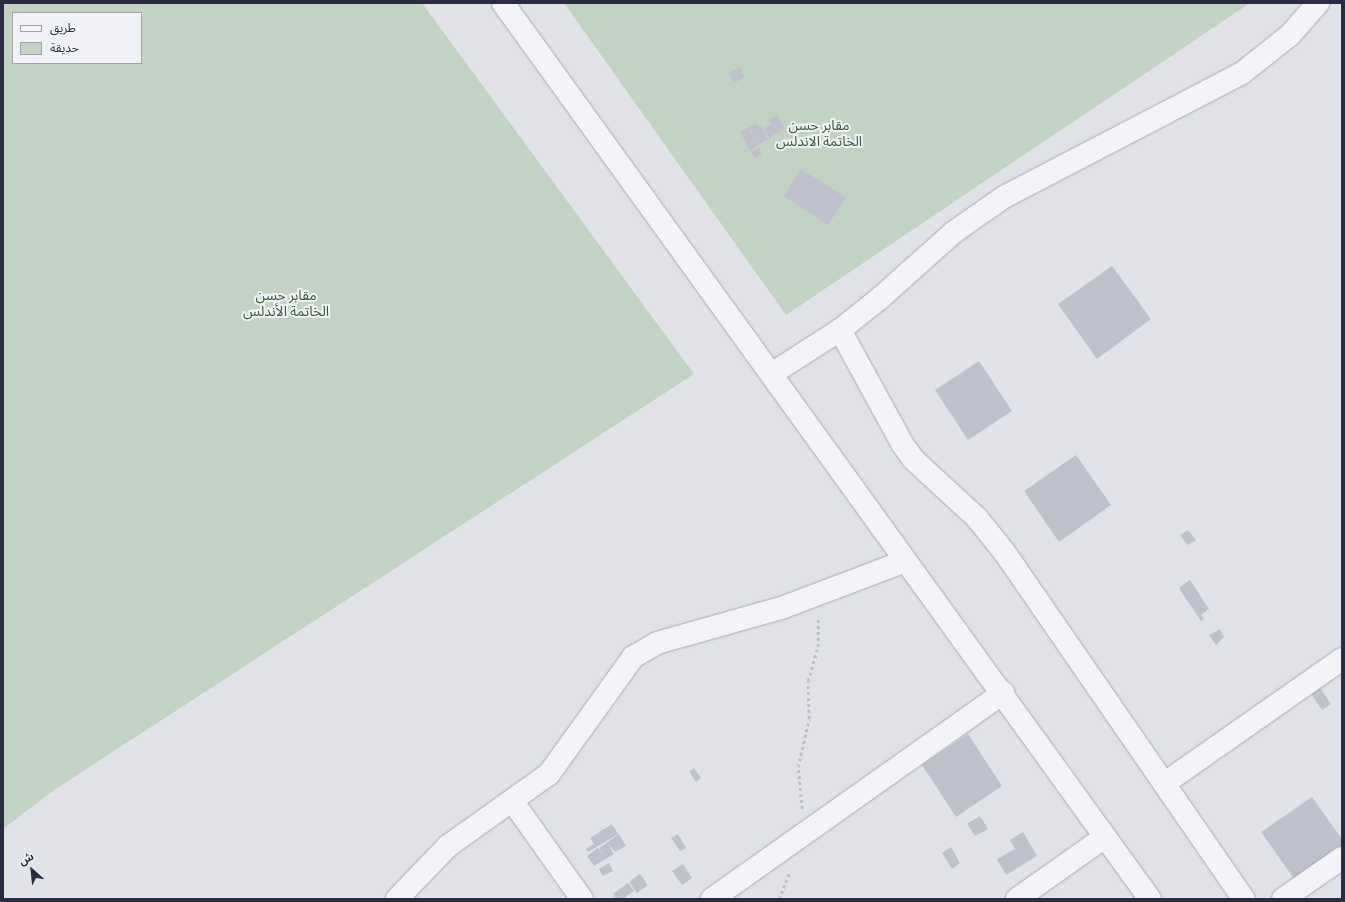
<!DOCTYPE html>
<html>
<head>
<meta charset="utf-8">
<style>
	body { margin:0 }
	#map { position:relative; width:1345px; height:902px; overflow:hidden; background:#e1e3e9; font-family:Signika,"Noto Sans Arabic",sans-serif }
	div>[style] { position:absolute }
	.green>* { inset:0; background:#c3d3c3 }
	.building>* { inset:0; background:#bfc1cc }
	.path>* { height:2.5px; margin-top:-1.25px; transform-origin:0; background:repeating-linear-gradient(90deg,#bfc0c8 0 3px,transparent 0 6px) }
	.roads { filter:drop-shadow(0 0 1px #aaacb7) drop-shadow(0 0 1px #aaacb7) }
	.minor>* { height:22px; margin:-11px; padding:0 11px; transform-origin:11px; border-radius:11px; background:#f4f4f8 }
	span { translate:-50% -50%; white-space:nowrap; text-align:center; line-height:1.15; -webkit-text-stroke:4px #f1f2f7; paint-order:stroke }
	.park-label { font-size:14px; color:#385c38 }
	.frame { position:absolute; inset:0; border:4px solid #2a2d41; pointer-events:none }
	.legend { position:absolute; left:12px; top:12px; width:130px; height:52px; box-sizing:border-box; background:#f1f2f7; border:1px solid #a1a3ae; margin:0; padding:5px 7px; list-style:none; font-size:12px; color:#2a2d41 }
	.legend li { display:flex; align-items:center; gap:8px; height:20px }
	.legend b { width:20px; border:1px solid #a1a3ae }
	.north { position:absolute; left:12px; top:850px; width:40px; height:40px; -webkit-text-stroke:3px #f1f2f7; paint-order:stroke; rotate:333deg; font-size:11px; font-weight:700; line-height:16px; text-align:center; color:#2a2d41 }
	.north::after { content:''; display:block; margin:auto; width:14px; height:18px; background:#2a2d41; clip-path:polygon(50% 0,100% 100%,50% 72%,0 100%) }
</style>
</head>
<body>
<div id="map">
	<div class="green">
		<div style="clip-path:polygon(evenodd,3px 3px,422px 3px,694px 374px,54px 790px,3px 829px,3px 3px,13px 13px,141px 13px,141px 63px,13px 63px,13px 13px)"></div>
		<div style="clip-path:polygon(564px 3px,1250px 3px,786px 315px)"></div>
	</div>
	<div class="building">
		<div style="clip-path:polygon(740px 67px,745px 77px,734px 83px,729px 73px)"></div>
		<div style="clip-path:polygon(777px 115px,784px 128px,769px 138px,764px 128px,771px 124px,768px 119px)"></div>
		<div style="clip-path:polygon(755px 124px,762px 128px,768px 139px,758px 145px,749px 127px)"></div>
		<div style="clip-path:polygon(748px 128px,758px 146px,750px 151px,740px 132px)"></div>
		<div style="clip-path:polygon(759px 148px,762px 154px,754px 158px,751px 152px)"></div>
		<div style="clip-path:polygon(801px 169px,846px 198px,828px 225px,784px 196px)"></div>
		<div style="clip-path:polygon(1112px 266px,1151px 319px,1097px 359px,1058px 304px)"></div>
		<div style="clip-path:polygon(979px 361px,1012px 411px,968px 440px,935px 390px)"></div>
		<div style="clip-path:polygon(1076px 455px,1111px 505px,1059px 542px,1024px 491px)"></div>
		<div style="clip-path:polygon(1188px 530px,1196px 540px,1187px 545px,1180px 535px)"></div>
		<div style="clip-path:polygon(1190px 580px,1209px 609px,1201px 615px,1204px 619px,1201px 621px,1180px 590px,1180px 587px)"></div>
		<div style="clip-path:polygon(1220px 629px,1224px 637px,1216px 645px,1209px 635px)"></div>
		<div style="clip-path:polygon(1320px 688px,1331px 704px,1322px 710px,1311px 694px)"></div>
		<div style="clip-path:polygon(968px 734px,1002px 786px,956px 817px,922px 765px)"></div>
		<div style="clip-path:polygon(694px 768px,701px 778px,696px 782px,689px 771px)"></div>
		<div style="clip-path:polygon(1312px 797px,1342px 839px,1342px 846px,1295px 880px,1261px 832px)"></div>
		<div style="clip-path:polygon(980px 816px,988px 829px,975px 836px,967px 824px)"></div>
		<div style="clip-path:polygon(612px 824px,618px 834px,588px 852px,586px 849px,594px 844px,590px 838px)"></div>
		<div style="clip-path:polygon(1023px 832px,1037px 856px,1006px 875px,997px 859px,1015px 849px,1010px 840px)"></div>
		<div style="clip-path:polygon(619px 834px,626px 846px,615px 852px,608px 844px,614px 854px,594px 866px,587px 856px,598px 848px,604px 856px,599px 848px)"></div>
		<div style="clip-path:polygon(678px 834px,686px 848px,680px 851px,671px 838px)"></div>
		<div style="clip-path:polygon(951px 847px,960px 863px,952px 869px,942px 853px)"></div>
		<div style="clip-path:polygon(609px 863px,613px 871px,603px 876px,599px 869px)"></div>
		<div style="clip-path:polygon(683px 864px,692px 878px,682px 885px,672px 871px)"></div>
		<div style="clip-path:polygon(640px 874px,648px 885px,637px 893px,629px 882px)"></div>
		<div style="clip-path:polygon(628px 883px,634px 891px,622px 899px,617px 899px,613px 894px)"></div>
	</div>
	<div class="path">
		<div style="left:802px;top:809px;width:42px;rotate:-95.4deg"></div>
		<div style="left:798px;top:767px;width:49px;rotate:-77.1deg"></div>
		<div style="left:809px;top:719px;width:38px;rotate:-92deg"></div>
		<div style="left:808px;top:681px;width:35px;rotate:-74deg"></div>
		<div style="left:818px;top:647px;width:30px;rotate:-90deg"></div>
		<div style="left:779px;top:899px;width:28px;rotate:-69deg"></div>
	</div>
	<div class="roads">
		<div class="minor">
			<div style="left:503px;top:3px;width:1105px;rotate:54.17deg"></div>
			<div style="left:840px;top:330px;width:131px;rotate:61.3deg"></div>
			<div style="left:903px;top:445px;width:17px;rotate:54deg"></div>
			<div style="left:913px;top:459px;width:87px;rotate:42.7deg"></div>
			<div style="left:977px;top:518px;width:45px;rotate:51.3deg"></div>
			<div style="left:1005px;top:553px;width:421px;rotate:55.4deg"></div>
			<div style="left:773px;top:373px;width:80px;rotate:-32.7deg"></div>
			<div style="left:840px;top:330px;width:50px;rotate:-38.5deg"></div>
			<div style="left:879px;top:299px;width:101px;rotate:-41.8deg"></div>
			<div style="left:954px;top:232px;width:61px;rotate:-35deg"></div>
			<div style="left:1004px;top:197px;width:268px;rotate:-27.5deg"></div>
			<div style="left:1242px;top:73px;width:61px;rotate:-38.4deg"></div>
			<div style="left:1290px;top:35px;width:43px;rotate:-48.8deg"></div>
			<div style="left:1165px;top:783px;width:216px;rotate:-35deg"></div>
			<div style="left:513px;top:802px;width:119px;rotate:54.6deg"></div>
			<div style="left:397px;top:899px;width:74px;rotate:-46.1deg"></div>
			<div style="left:448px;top:846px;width:124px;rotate:-35.5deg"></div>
			<div style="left:549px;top:774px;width:144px;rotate:-54.3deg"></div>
			<div style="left:633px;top:657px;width:28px;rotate:-30deg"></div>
			<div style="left:657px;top:643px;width:132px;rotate:-15.8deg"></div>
			<div style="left:784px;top:607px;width:130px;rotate:-20.7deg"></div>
			<div style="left:712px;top:899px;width:357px;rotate:-35.3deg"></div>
			<div style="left:1017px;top:899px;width:108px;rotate:-35.2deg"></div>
			<div style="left:1283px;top:899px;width:72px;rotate:-34.8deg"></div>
		</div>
	</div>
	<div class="park-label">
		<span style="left:819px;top:134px">مقابر حسن<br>الخاتمة الاندلس</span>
		<span style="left:286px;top:304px">مقابر حسن<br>الخاتمة الأندلس</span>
	</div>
	<div class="frame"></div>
	<ul class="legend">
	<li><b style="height:5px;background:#f4f4f8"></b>طريق</li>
	<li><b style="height:11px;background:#c3d3c3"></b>حديقة</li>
	</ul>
	<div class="north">ش</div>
</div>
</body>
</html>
